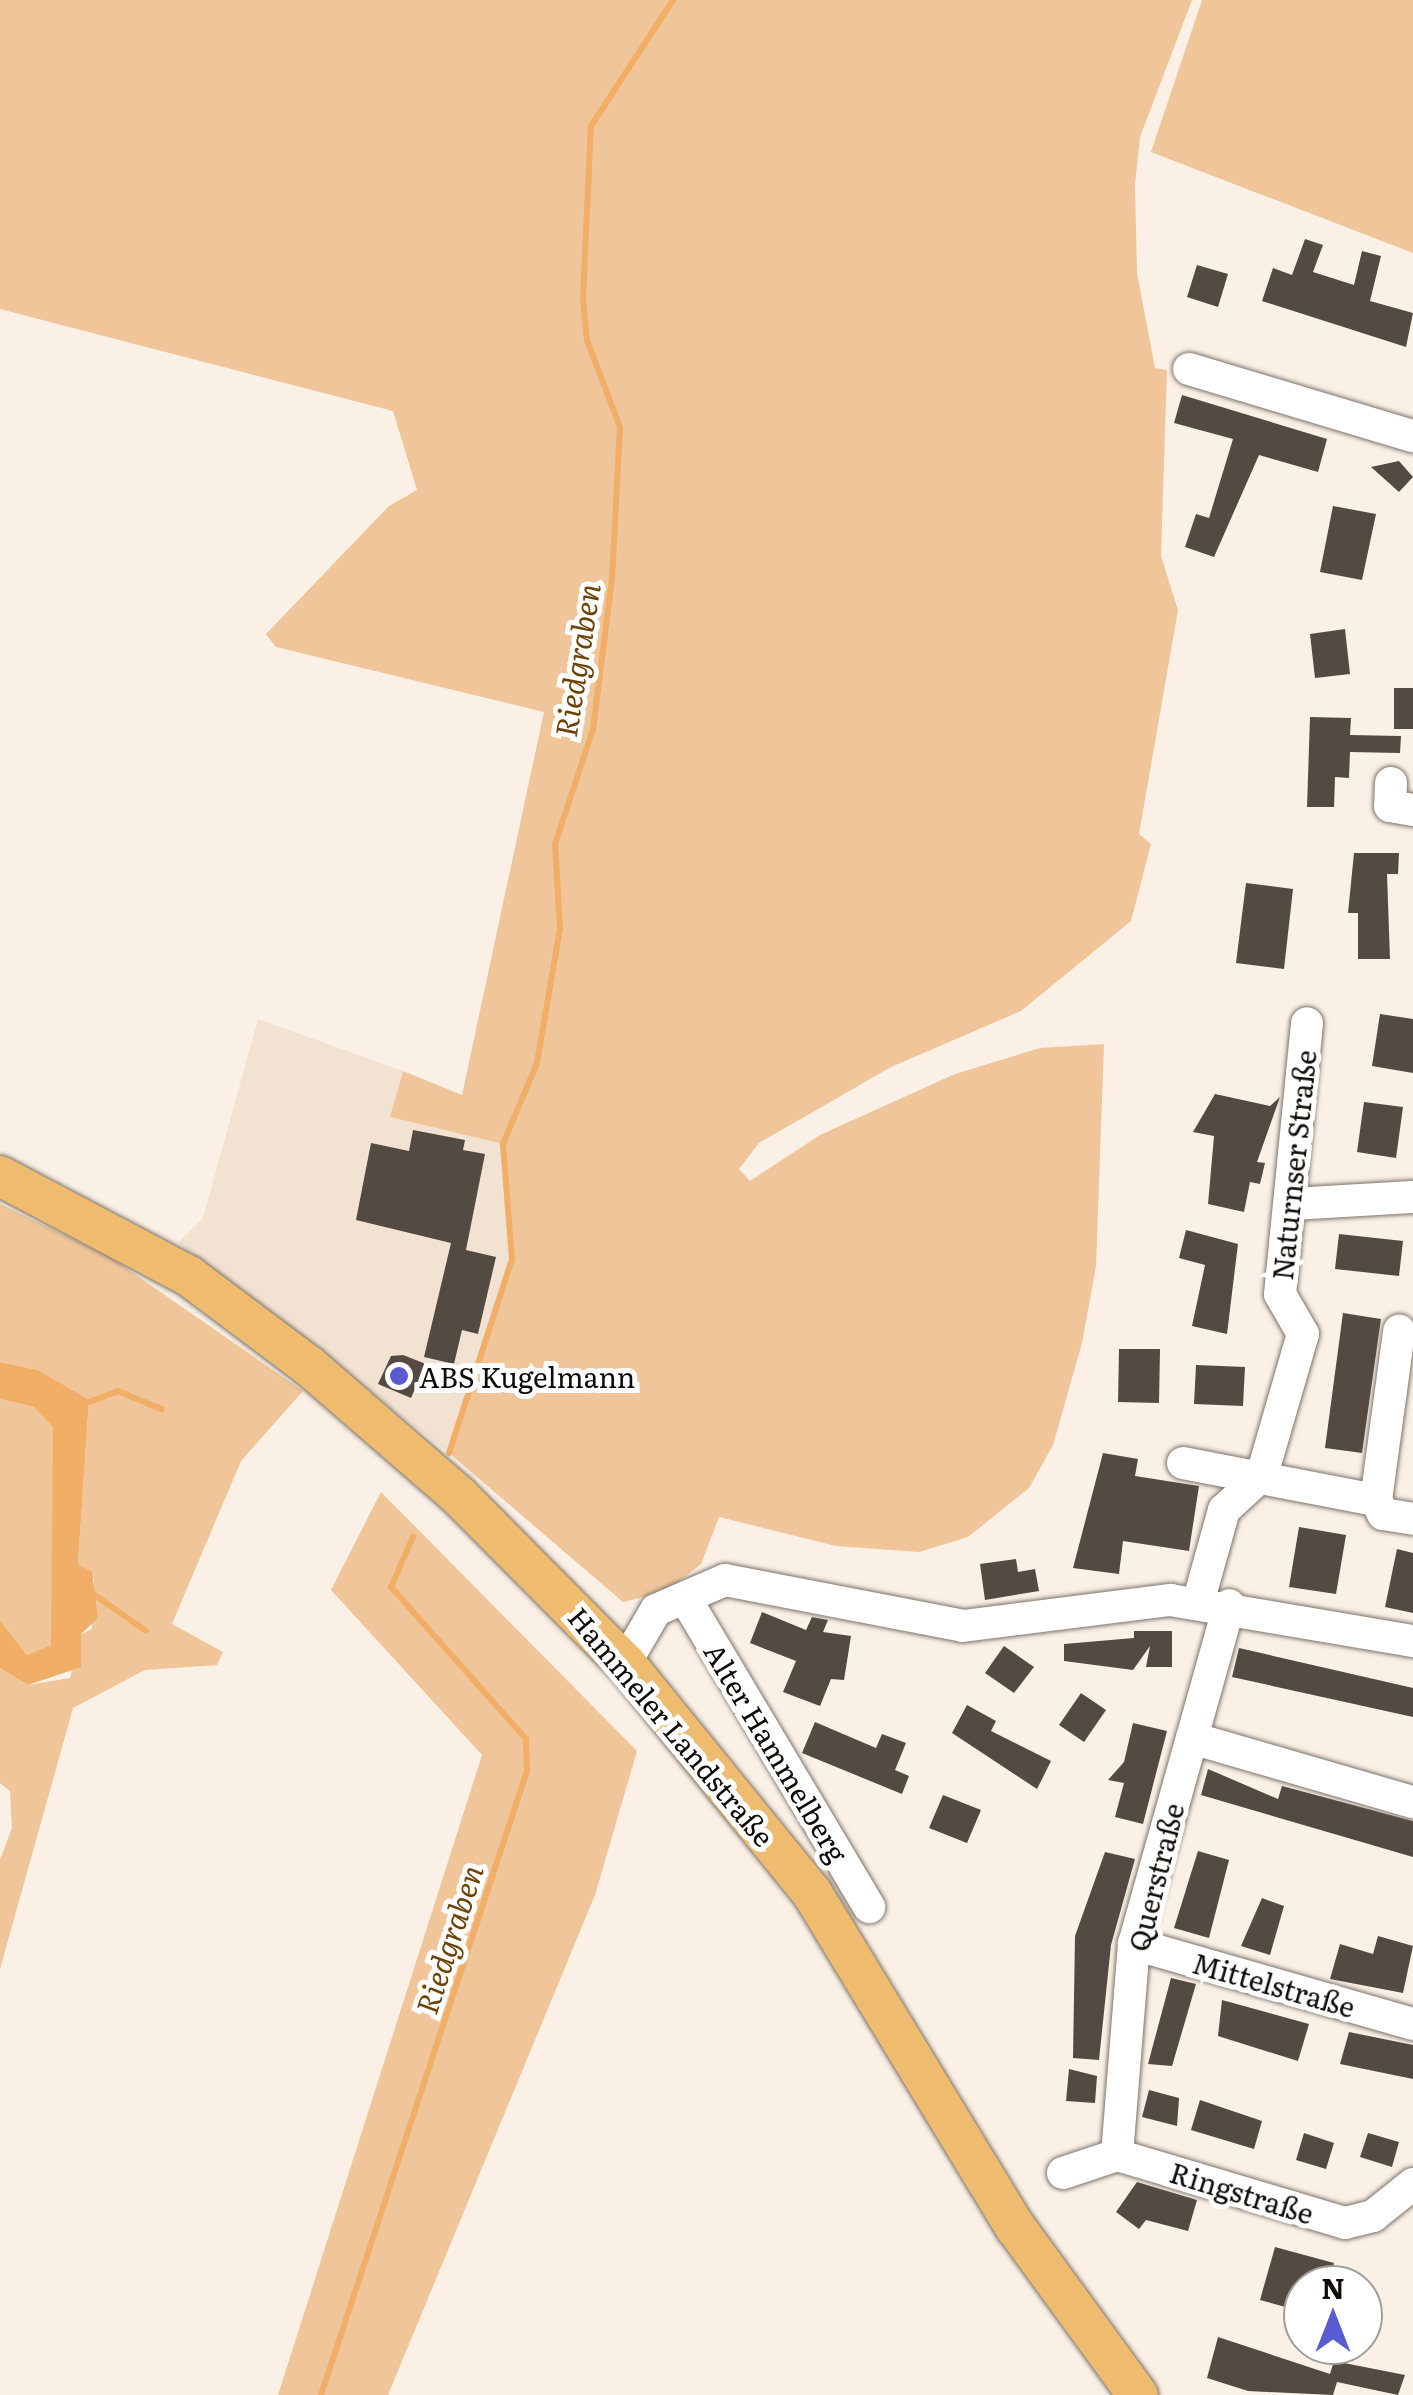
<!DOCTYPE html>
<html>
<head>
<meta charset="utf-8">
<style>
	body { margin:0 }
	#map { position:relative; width:1413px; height:2395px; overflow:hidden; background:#faf0e5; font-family:Literata,serif }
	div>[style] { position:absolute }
	.built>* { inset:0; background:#f1e2d2 }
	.green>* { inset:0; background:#f0c59a }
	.water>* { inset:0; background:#f1ae66 }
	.stream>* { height:6px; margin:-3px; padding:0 3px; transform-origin:3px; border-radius:3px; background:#f1ae66 }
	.building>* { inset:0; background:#534a42 }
	.roads { filter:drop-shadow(0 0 2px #7c736a) drop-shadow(0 0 2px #7c736a) }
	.minor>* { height:32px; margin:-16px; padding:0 16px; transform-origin:16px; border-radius:16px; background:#fff }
	.major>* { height:40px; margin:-20px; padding:0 20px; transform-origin:20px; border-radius:20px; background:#efbc6f }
	.dots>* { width:28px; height:28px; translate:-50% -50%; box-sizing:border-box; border:5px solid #fff; border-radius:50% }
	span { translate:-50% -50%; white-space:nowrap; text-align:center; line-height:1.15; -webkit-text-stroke:10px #fff; paint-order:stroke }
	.street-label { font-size:28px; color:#0f0c08 }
	.poi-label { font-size:28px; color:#0f0c08 }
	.left { translate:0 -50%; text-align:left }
	.water-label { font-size:30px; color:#6d4207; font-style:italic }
	.north { position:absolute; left:1283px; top:2265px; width:100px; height:100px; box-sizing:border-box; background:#fff; border:2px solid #9f9e9c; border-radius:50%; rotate:0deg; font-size:28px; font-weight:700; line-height:40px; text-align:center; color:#0f0c08 }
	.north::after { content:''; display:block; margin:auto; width:35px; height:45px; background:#585bd2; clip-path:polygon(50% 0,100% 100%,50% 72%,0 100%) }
</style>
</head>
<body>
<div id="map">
	<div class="built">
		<div style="clip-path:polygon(258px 1019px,403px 1071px,390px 1117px,503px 1144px,512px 1259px,449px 1453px,178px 1243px,203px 1218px)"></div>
	</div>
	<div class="green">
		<div style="clip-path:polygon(0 0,1192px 0,1140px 137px,1135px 184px,1137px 273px,1155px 368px,1167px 370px,1161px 556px,1178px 610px,1139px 834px,1151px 844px,1131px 921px,1021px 1011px,891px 1067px,759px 1143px,739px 1169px,750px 1181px,820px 1135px,955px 1074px,1040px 1048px,1104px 1044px,1096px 1266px,1082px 1343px,1053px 1445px,1029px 1488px,968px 1537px,919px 1552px,836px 1546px,719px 1517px,701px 1564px,667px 1591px,623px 1602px,449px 1453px,512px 1259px,503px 1144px,390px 1117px,403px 1071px,462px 1095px,544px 712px,276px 647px,266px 634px,389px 506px,417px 490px,393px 411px,0 309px)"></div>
		<div style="clip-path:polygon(1202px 0,1413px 0,1413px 253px,1151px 152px)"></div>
		<div style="clip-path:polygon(0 1204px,110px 1257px,303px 1391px,241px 1461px,172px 1624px,223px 1652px,217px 1665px,145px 1670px,73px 1708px,0 1969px,0 1860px,12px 1828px,10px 1791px,0 1783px,0 1668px,28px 1685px,70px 1678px,81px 1634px,92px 1629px,94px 1579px,78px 1564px,89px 1401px,38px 1370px,0 1362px)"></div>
		<div style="clip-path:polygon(0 1399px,34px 1407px,53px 1426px,55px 1627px,51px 1645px,27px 1655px,0 1620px)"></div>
		<div style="clip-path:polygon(381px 1492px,637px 1751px,595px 1895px,388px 2395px,278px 2395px,482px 1755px,331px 1590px)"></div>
	</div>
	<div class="water">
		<div style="clip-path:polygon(0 1362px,38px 1370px,89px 1400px,78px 1564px,92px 1572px,98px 1618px,81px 1634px,81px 1667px,28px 1685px,0 1668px,0 1620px,27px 1655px,51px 1645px,53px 1427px,34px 1407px,0 1399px)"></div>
	</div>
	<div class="stream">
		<div style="left:84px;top:1404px;width:36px;rotate:-21deg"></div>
		<div style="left:118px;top:1391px;width:47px;rotate:22.7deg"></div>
		<div style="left:449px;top:1453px;width:204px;rotate:-72deg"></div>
		<div style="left:512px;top:1259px;width:115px;rotate:-94.5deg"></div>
		<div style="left:503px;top:1144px;width:88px;rotate:-67.2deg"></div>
		<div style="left:537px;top:1063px;width:137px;rotate:-80.3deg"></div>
		<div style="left:560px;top:928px;width:84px;rotate:-93.4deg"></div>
		<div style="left:555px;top:844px;width:121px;rotate:-71.7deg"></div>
		<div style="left:593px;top:729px;width:151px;rotate:-82.8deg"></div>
		<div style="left:612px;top:579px;width:152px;rotate:-87deg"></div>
		<div style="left:620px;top:427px;width:93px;rotate:-110.8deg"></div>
		<div style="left:587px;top:340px;width:41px;rotate:-95.6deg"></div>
		<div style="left:583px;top:299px;width:173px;rotate:-87.4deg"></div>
		<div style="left:591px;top:126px;width:150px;rotate:-56.9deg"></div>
		<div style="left:86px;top:1589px;width:73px;rotate:35deg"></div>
		<div style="left:321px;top:2395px;width:657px;rotate:-71.73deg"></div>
		<div style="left:527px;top:1771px;width:32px;rotate:-92deg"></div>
		<div style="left:526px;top:1739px;width:203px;rotate:-131.6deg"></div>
		<div style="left:391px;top:1587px;width:55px;rotate:-66.3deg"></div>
	</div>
	<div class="building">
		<div style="clip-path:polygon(1305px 239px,1323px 245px,1313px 272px,1354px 285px,1362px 251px,1381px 256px,1370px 301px,1413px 313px,1406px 347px,1262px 301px,1273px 268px,1292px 275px)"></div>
		<div style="clip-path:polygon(1197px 265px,1228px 274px,1218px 307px,1187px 297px)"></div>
		<div style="clip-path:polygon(1182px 395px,1327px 439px,1318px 472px,1259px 455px,1214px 557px,1185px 547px,1196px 514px,1209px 518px,1233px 439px,1174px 423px)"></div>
		<div style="clip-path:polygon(1399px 461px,1413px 477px,1399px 492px,1371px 467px)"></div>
		<div style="clip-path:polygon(1333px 506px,1376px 514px,1362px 580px,1320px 572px)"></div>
		<div style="clip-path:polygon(1345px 629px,1350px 674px,1315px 678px,1310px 634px)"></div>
		<div style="clip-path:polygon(1394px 688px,1413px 688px,1413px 729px,1394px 729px)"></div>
		<div style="clip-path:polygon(1310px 717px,1351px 718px,1350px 735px,1401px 736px,1400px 753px,1350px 752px,1349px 778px,1335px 777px,1334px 807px,1307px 807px)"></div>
		<div style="clip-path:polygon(1354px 853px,1399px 853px,1398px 874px,1387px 874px,1390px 959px,1358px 959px,1358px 913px,1348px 913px)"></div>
		<div style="clip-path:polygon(1246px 883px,1293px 889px,1284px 969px,1236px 963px)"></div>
		<div style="clip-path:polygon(1380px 1014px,1413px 1019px,1413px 1073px,1372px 1066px)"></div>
		<div style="clip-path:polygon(1215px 1094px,1270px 1106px,1280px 1097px,1257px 1162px,1265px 1163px,1260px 1184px,1250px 1182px,1244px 1212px,1208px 1204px,1214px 1136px,1193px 1132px)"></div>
		<div style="clip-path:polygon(1364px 1102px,1403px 1107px,1396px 1158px,1357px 1152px)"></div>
		<div style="clip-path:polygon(413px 1130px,465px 1140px,463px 1150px,485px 1154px,466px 1250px,496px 1257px,478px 1334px,462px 1330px,454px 1364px,424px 1357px,451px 1243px,356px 1220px,371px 1143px,409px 1151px)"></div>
		<div style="clip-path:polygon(1186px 1230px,1238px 1244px,1227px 1334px,1192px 1326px,1205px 1265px,1179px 1258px)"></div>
		<div style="clip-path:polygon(1339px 1234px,1403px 1241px,1399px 1276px,1335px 1269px)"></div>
		<div style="clip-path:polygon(1343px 1313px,1381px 1319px,1362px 1453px,1325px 1448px)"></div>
		<div style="clip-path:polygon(1119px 1349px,1160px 1349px,1159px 1403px,1118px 1402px)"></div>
		<div style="clip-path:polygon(403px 1355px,426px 1364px,411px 1398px,378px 1384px,391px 1356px)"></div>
		<div style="clip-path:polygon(1196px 1365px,1245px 1367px,1243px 1406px,1194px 1404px)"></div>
		<div style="clip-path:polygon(1103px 1453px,1138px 1459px,1135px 1476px,1199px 1486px,1189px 1551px,1123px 1541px,1119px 1574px,1073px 1568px)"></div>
		<div style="clip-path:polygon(1299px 1527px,1346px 1535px,1336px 1594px,1289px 1587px)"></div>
		<div style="clip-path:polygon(1397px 1549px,1413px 1553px,1413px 1613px,1385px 1607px)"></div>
		<div style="clip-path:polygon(1016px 1559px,1018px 1572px,1035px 1569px,1039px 1591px,985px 1600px,980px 1564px)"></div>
		<div style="clip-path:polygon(762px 1612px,806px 1630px,812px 1617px,828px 1620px,823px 1632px,851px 1636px,844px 1680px,831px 1679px,820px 1706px,783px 1692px,796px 1661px,750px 1643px)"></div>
		<div style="clip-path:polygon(1134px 1631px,1172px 1631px,1172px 1667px,1146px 1667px,1150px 1646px,1133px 1670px,1064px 1661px,1064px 1644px,1134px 1638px)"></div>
		<div style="clip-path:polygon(1004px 1646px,1034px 1667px,1014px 1693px,985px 1673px)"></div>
		<div style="clip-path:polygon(1239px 1648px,1413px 1688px,1413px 1717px,1232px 1677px)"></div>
		<div style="clip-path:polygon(1081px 1693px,1106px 1710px,1084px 1742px,1059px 1725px)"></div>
		<div style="clip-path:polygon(967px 1705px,996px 1721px,991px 1731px,1051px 1761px,1037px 1789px,952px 1733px)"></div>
		<div style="clip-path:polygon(815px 1722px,876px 1748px,882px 1734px,906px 1743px,895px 1770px,909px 1776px,902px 1794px,802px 1753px)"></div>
		<div style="clip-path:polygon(1133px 1723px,1167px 1731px,1143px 1824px,1115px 1817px,1124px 1783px,1108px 1780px,1124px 1762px)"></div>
		<div style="clip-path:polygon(1208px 1769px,1278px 1799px,1282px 1786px,1413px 1821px,1413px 1857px,1201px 1795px)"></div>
		<div style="clip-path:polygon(943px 1795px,981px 1810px,967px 1843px,929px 1828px)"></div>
		<div style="clip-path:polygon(1198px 1851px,1229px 1860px,1209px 1938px,1174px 1928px)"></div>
		<div style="clip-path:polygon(1105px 1852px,1135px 1859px,1111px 1945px,1099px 2060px,1073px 2058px,1075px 1936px)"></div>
		<div style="clip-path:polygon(1262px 1898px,1284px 1906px,1270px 1955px,1241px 1946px)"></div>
		<div style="clip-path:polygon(1378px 1936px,1413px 1946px,1403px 1993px,1330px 1979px,1340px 1944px,1373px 1954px)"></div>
		<div style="clip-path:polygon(1171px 1978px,1196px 1984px,1172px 2066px,1148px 2064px)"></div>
		<div style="clip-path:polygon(1222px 2000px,1309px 2024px,1298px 2061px,1218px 2036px)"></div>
		<div style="clip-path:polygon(1349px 2032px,1413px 2045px,1413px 2079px,1340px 2064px)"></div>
		<div style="clip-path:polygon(1069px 2069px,1097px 2076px,1095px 2103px,1066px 2101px)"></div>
		<div style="clip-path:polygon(1149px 2090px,1179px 2098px,1177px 2126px,1142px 2117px)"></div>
		<div style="clip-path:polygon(1200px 2100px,1262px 2121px,1254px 2149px,1191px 2130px)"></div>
		<div style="clip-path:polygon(1304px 2133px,1334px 2143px,1326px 2169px,1296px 2160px)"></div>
		<div style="clip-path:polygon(1368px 2133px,1399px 2142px,1392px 2167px,1360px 2157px)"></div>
		<div style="clip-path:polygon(1137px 2182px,1197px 2200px,1188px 2231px,1146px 2220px,1139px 2229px,1116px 2212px)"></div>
		<div style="clip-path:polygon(1275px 2247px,1334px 2263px,1328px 2285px,1303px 2285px,1303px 2312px,1260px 2300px)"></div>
		<div style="clip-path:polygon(1218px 2337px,1330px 2374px,1334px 2361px,1405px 2375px,1398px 2395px,1337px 2382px,1333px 2395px,1248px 2391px,1207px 2378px)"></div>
	</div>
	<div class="roads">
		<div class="minor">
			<div style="left:1189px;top:369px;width:234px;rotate:16.7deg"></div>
			<div style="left:1391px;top:783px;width:23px;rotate:92deg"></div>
			<div style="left:1390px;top:806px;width:23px;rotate:10deg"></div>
			<div style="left:1291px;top:1204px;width:122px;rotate:-3.3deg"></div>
			<div style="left:1183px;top:1463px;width:197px;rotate:10.9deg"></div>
			<div style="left:1376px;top:1500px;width:16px;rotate:63deg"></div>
			<div style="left:1383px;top:1514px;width:30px;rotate:9deg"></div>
			<div style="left:1376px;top:1500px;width:171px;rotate:-82.2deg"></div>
			<div style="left:685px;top:1598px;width:360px;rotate:59.2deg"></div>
			<div style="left:1198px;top:1603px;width:97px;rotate:-74.4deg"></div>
			<div style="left:1224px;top:1510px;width:52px;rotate:-42.6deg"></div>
			<div style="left:1262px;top:1475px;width:147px;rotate:-73.8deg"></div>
			<div style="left:1303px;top:1334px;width:46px;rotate:-119.9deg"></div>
			<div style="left:1280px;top:1294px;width:272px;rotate:-84.3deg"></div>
			<div style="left:625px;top:1663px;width:61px;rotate:-59.7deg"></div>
			<div style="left:656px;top:1610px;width:75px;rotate:-23.5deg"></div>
			<div style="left:725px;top:1580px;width:242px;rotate:10.9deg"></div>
			<div style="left:963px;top:1626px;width:209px;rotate:-7.2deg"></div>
			<div style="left:1170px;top:1600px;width:246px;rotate:9.6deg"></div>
			<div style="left:1192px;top:1738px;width:230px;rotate:16.2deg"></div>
			<div style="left:1134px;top:1944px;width:290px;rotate:16deg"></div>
			<div style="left:1117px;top:2155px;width:212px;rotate:-85.4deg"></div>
			<div style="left:1134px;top:1944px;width:352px;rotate:-74.3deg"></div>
			<div style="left:1063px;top:2173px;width:57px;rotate:-18.4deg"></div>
			<div style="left:1117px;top:2155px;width:238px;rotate:16.6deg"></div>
			<div style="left:1345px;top:2223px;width:29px;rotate:-14deg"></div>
			<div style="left:1373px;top:2216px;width:51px;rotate:-38.7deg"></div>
		</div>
		<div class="major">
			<div style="left:0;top:1176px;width:214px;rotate:27.9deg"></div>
			<div style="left:189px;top:1276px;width:150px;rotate:36.9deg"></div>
			<div style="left:309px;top:1366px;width:197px;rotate:40.9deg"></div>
			<div style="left:458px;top:1495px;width:237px;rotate:45.2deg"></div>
			<div style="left:625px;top:1663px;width:296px;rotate:50.9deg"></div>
			<div style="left:812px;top:1893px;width:392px;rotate:58.7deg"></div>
			<div style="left:1016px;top:2228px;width:207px;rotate:53.9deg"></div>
		</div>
	</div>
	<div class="dots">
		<div style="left:399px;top:1376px;background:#585bd2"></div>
	</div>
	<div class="street-label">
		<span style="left:1293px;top:1165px;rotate:-84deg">Naturnser Straße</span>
		<span style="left:672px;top:1726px;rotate:50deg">Hammeler Landstraße</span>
		<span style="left:777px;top:1752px;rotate:59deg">Alter Hammelberg</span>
		<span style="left:1155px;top:1877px;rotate:-76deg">Querstraße</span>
		<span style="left:1274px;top:1984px;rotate:16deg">Mittelstraße</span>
		<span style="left:1242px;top:2192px;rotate:17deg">Ringstraße</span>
	</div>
	<div class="poi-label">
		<span class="left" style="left:419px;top:1376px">ABS Kugelmann</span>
	</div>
	<div class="water-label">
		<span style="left:576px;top:660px;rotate:-81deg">Riedgraben</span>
		<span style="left:448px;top:1939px;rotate:-72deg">Riedgraben</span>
	</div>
	<div class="north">N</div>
</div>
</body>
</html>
